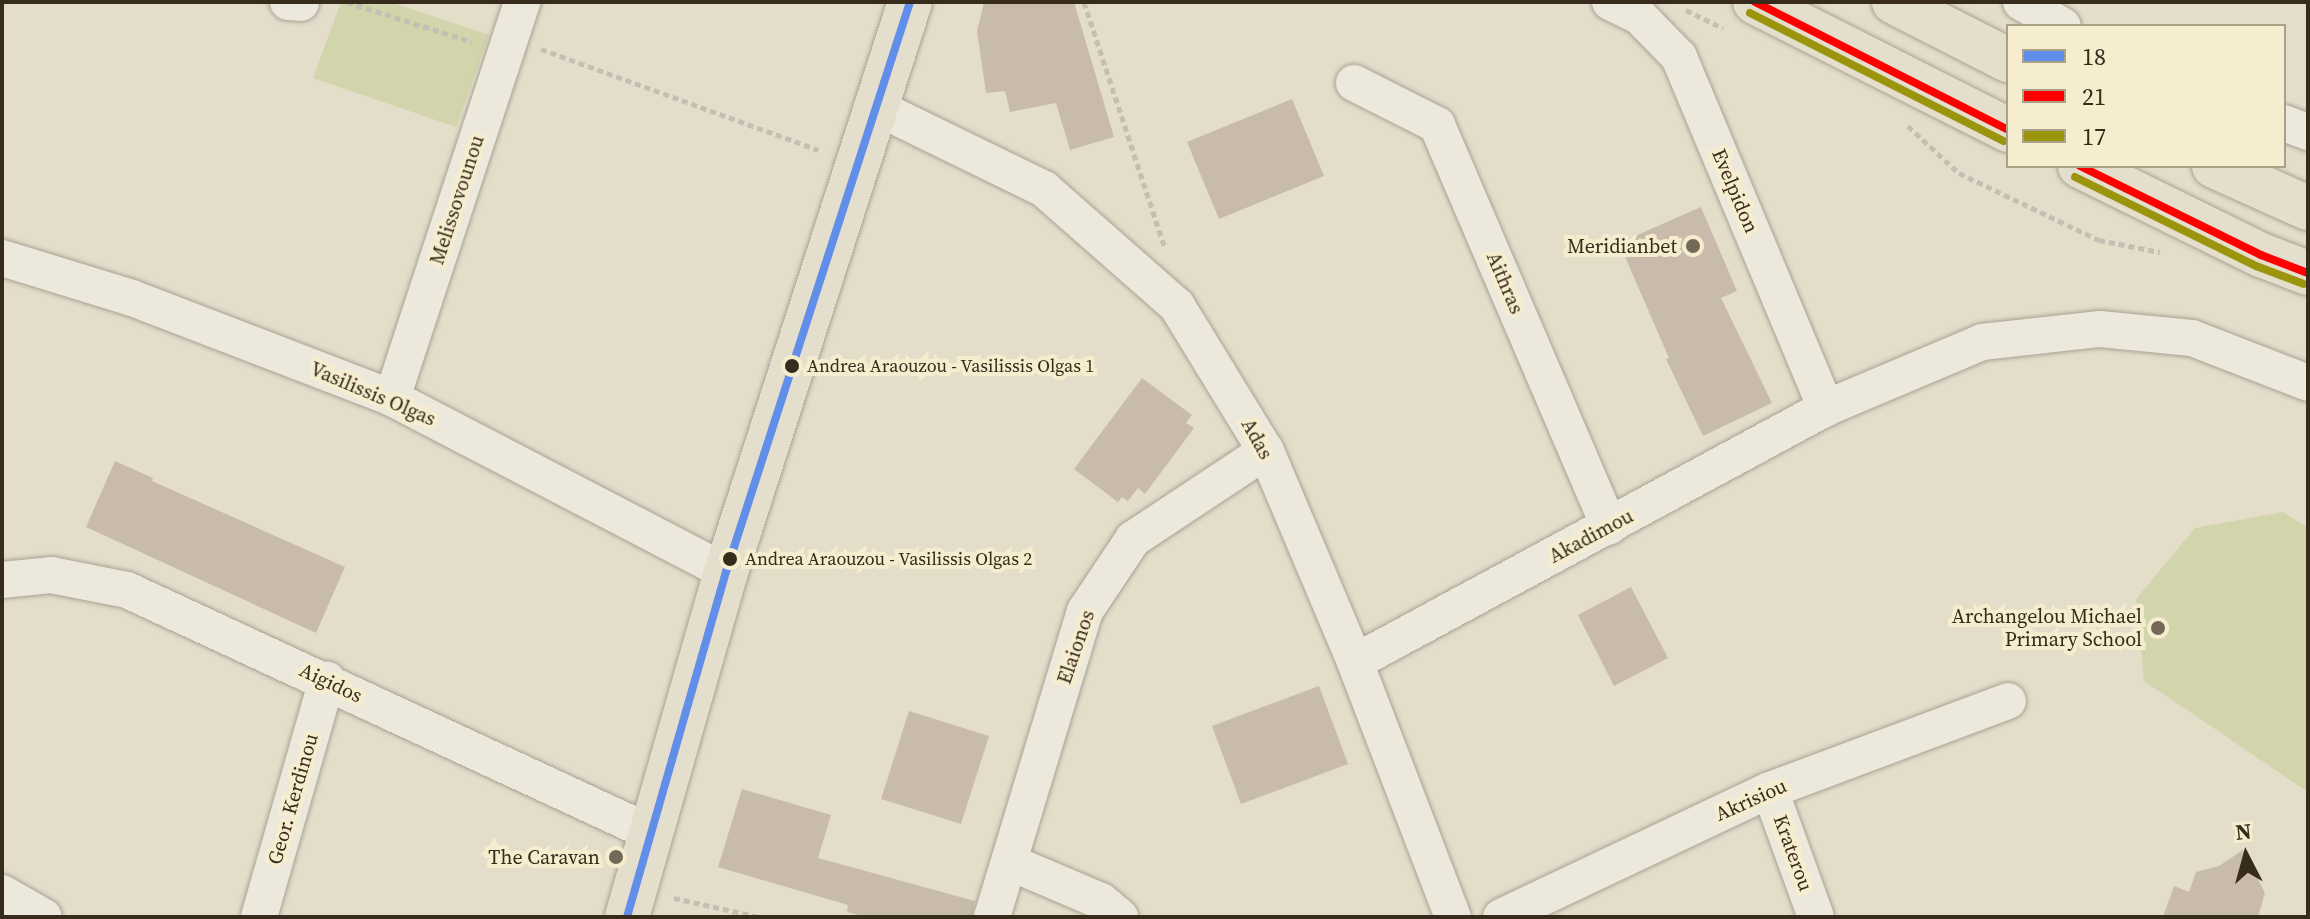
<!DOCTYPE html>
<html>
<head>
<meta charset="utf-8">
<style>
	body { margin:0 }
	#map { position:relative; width:2310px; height:919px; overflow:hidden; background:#e4ddca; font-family:"Source Serif 4",serif }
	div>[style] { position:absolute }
	.green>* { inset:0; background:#d2d4ac }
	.building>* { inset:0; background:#c8bbab }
	.path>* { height:5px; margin-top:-2.5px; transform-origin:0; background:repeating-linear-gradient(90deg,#c4beb3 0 6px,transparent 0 10px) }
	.roads { filter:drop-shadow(0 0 2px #a9a294) drop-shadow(0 0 2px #a9a294) }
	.minor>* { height:36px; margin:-18px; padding:0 18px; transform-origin:18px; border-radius:18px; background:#ece8dc }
	.major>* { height:44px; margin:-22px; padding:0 22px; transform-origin:22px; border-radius:22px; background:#e4decd }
	.bus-1>* { height:8px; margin:-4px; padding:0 4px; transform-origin:4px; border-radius:4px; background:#618ee8 }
	.bus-2>* { height:8px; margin:-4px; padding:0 4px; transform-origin:4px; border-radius:4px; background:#f00 }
	.bus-3>* { height:8px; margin:-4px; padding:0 4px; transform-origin:4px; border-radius:4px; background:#9b950e }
	.dots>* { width:22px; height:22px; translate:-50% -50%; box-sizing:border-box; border:4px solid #f6edcf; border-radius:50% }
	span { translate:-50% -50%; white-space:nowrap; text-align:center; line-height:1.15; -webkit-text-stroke:8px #f6edcf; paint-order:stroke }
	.bus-label { font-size:18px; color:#372b1c }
	.left { translate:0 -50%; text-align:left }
	.street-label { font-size:20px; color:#372b1c }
	.poi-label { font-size:20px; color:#372b1c }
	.right { translate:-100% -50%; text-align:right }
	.frame { position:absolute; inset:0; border:4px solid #372b1c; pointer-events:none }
	.legend { position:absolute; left:2006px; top:24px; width:280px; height:144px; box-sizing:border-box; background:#f6edcf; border:2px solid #aa9f87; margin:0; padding:10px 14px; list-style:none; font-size:24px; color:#372b1c }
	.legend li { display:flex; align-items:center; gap:16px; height:40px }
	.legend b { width:40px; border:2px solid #aa9f87 }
	.north { position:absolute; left:2206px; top:815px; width:80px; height:80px; -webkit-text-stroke:6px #f6edcf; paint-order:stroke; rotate:354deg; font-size:22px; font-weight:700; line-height:32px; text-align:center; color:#372b1c }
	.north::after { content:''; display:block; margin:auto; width:28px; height:36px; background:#372b1c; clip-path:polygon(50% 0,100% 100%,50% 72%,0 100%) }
</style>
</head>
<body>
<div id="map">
	<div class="green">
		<div style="clip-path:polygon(341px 2px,390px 2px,489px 35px,456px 127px,313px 78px)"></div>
		<div style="clip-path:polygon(2283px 512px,2308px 528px,2308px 792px,2144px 681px,2136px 599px,2195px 528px)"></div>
	</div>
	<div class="building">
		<div style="clip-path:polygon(984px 2px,1074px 2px,1114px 137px,1070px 150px,1056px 103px,1010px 112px,1005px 91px,986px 93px,977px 31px)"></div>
		<div style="clip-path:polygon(1292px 99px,1324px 176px,1219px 219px,1187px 142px)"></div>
		<div style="clip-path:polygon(1701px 207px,1737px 291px,1721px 298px,1772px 403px,1703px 436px,1666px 359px,1669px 358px,1619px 243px)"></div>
		<div style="clip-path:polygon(1142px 378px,1192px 415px,1186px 423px,1194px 428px,1145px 494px,1138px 488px,1128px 501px,1122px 497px,1118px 502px,1074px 469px)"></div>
		<div style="clip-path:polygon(115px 461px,153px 478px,152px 481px,345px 567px,316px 633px,86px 527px)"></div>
		<div style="clip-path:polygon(1631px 587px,1668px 658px,1614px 686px,1578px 615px)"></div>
		<div style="clip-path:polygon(1319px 686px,1348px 764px,1241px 804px,1212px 726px)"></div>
		<div style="clip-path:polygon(909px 711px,989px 736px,961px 824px,881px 799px)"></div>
		<div style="clip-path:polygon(742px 789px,831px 815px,818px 858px,975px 901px,972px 917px,865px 917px,847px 912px,848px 905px,718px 867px)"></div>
		<div style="clip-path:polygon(2243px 850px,2265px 893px,2258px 917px,2163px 917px,2174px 886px,2189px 892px,2196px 872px,2219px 866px)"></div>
	</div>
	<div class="path">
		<div style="left:347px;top:2px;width:131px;rotate:17.7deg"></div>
		<div style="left:1084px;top:2px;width:257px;rotate:71.8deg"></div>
		<div style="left:1686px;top:10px;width:41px;rotate:25.9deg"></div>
		<div style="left:541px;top:49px;width:295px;rotate:20deg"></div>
		<div style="left:1908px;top:126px;width:69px;rotate:42.7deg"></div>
		<div style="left:1959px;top:173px;width:155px;rotate:25.6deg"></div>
		<div style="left:2099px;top:240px;width:62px;rotate:11.1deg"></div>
		<div style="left:674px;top:898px;width:87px;rotate:12.6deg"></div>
	</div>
	<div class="roads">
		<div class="minor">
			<div style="left:288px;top:2px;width:13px;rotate:4deg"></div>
			<div style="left:1610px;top:2px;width:32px;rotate:26deg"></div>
			<div style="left:1639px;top:16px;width:57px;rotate:45.7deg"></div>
			<div style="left:1679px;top:57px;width:381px;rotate:67.3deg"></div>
			<div style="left:2021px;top:2px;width:48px;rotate:29.7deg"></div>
			<div style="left:1354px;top:83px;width:93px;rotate:26.8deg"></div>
			<div style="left:1437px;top:125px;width:437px;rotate:66.8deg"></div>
			<div style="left:878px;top:108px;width:185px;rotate:26deg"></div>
			<div style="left:1044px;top:189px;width:177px;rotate:41.3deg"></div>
			<div style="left:1177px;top:306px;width:170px;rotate:58.5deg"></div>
			<div style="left:1266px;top:451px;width:229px;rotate:67.1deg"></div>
			<div style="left:1355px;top:662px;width:273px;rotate:69deg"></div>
			<div style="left:2284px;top:123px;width:26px;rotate:21deg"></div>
			<div style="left:2px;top:258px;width:136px;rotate:17.1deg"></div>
			<div style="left:132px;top:298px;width:279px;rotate:21deg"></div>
			<div style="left:392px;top:398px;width:377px;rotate:27.5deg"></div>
			<div style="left:392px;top:398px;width:417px;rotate:-71.8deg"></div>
			<div style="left:2px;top:580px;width:49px;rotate:-5.8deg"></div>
			<div style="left:51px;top:575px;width:77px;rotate:11.2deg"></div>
			<div style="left:127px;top:590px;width:575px;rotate:24.87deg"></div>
			<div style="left:1355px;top:662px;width:535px;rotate:-28.34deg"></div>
			<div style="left:1826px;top:408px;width:169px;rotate:-22.9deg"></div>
			<div style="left:1982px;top:342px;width:119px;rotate:-6.3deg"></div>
			<div style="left:2100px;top:329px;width:92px;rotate:5.6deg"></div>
			<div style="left:2192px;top:338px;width:124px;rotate:21.2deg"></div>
			<div style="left:1770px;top:790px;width:135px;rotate:70.1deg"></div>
			<div style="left:1009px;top:862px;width:100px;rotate:23deg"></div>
			<div style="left:1101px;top:901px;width:25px;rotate:40deg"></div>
			<div style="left:2px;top:893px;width:48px;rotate:29.7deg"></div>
			<div style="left:259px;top:917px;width:247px;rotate:-74deg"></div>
			<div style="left:992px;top:917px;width:320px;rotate:-73.1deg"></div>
			<div style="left:1085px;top:611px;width:87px;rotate:-56.3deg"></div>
			<div style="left:1133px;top:539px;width:159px;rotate:-33.5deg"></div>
			<div style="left:1501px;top:917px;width:297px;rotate:-25.3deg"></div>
			<div style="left:1770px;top:790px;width:254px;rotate:-20.5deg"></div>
		</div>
		<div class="major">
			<div style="left:1755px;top:2px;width:284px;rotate:26.8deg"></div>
			<div style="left:1894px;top:2px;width:128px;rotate:27deg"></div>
			<div style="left:2080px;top:166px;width:202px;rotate:26.2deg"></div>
			<div style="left:2261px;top:255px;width:50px;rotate:21deg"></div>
			<div style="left:2214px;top:166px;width:103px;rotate:24.1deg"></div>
			<div style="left:627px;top:917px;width:359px;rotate:-74deg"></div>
			<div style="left:726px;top:572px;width:599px;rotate:-72.11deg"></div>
		</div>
	</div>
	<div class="bus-1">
		<div style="left:627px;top:917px;width:359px;rotate:-74deg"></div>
		<div style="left:726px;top:572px;width:599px;rotate:-72.11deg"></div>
	</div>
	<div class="bus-2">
		<div style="left:1755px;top:2px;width:284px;rotate:26.8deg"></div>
		<div style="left:2080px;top:166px;width:202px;rotate:26.2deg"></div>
		<div style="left:2261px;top:255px;width:50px;rotate:21deg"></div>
	</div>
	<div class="bus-3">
		<div style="left:1750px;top:13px;width:284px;rotate:26.8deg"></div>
		<div style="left:2075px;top:177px;width:202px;rotate:26.2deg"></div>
		<div style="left:2256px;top:266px;width:51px;rotate:20.6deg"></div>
	</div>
	<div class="dots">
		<div style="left:1693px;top:246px;background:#746959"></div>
		<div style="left:792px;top:366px;background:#372b1c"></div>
		<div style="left:730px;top:559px;background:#372b1c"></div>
		<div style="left:2158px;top:628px;background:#746959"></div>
		<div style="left:616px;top:857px;background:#746959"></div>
	</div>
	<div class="bus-label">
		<span class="left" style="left:807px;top:366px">Andrea Araouzou - Vasilissis Olgas 1</span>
		<span class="left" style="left:745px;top:559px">Andrea Araouzou - Vasilissis Olgas 2</span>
	</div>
	<div class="street-label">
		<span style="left:1735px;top:191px;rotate:67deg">Evelpidon</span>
		<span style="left:457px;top:200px;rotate:-72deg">Melissovounou</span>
		<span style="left:1505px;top:283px;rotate:67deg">Aithras</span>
		<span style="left:373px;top:394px;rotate:23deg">Vasilissis Olgas</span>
		<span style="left:1257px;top:439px;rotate:61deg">Adas</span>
		<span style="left:1591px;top:536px;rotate:-28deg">Akadimou</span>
		<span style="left:1076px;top:647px;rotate:-71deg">Elaionos</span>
		<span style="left:331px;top:683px;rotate:25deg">Aigidos</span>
		<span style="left:293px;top:799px;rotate:-74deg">Geor. Kerdinou</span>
		<span style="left:1751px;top:800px;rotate:-24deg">Akrisiou</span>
		<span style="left:1793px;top:853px;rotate:70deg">Kraterou</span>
	</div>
	<div class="poi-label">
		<span class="right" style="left:1677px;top:246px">Meridianbet</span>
		<span class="right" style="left:2142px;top:628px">Archangelou Michael<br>Primary School</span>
		<span class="right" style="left:600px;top:857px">The Caravan</span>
	</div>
	<div class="frame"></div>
	<ul class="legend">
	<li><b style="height:10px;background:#618ee8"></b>18</li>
	<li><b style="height:10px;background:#f00"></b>21</li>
	<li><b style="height:10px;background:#9b950e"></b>17</li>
	</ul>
	<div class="north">N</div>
</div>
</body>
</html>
